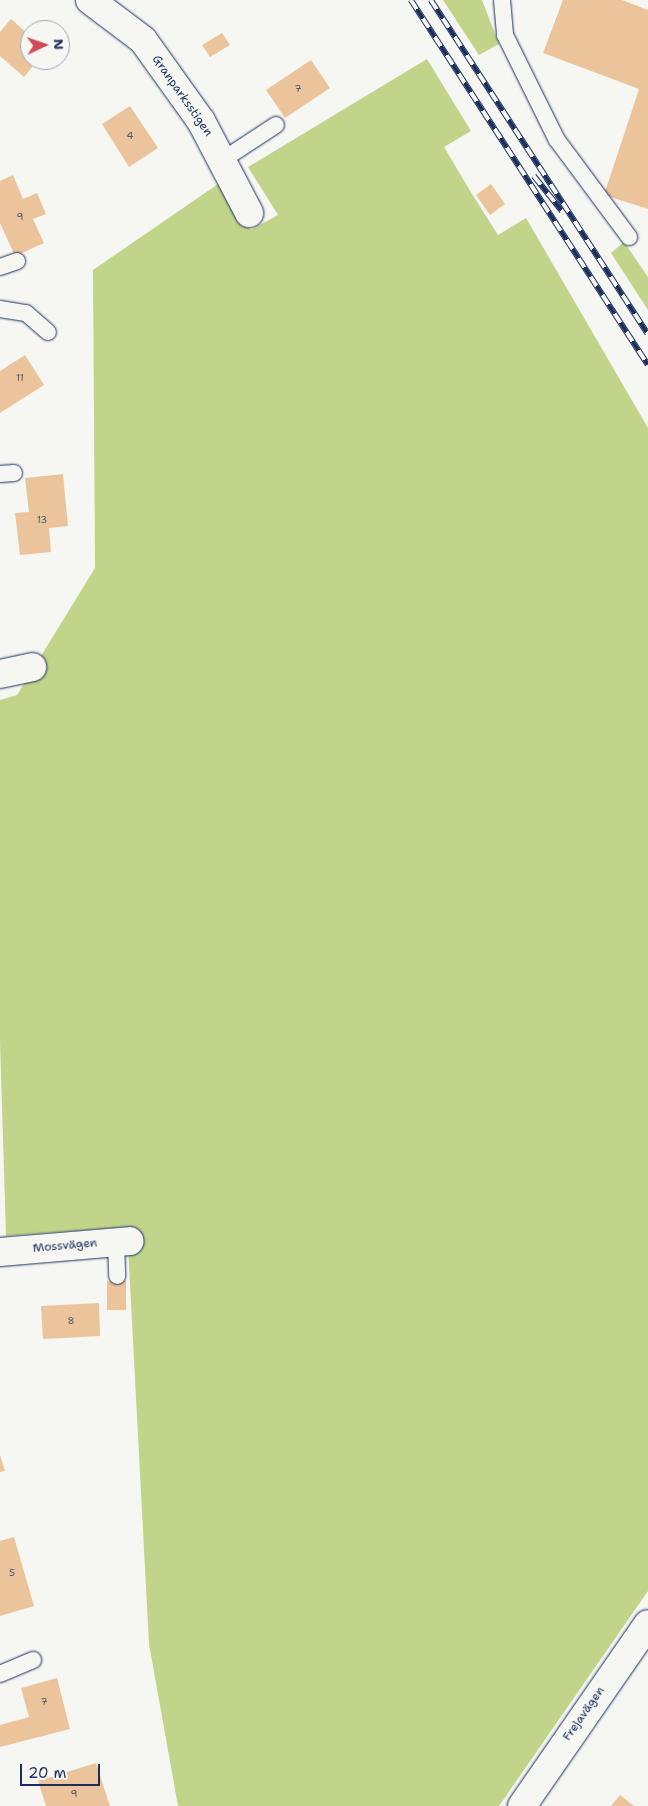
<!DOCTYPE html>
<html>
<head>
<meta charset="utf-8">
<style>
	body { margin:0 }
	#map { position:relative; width:648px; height:1806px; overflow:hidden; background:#f6f6f2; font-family:"Shantell Sans",sans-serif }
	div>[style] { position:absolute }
	.green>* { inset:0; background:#c1d489 }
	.building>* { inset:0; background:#ebc49b }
	.roads { filter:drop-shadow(0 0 1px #1b2f5e) drop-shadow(0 0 1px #1b2f5e) }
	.service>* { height:16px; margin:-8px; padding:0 8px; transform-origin:8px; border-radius:8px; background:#f6f6f2 }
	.minor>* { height:28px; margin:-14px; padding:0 14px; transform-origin:14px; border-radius:14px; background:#f6f6f2 }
	.rail>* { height:5.5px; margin-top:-2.75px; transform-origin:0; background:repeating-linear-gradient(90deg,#f6f6f2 0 11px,#1b2f5e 0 22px); box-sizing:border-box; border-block:1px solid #1b2f5e }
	span { translate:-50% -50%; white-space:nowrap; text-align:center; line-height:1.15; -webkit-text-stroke:4.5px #f6f6f2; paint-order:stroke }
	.number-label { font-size:10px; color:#4f546d }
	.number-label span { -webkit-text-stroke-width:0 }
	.street-label { font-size:12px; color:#1b2f5e }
	.north { position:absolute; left:20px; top:20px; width:50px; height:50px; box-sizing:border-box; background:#f6f6f2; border:1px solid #9ea6b7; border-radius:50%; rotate:87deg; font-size:14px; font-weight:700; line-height:20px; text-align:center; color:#1b2f5e }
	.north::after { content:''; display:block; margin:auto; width:18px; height:22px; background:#d1495b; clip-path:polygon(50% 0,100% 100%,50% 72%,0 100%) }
	.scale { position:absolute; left:20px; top:1764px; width:80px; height:22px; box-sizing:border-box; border:2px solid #1b2f5e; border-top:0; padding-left:6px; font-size:15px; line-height:18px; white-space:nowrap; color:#1b2f5e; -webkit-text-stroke:4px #f6f6f2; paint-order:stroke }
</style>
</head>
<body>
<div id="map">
	<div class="green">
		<div style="clip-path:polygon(443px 0,482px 0,499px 44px,479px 55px)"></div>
		<div style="clip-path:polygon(427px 59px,471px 131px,444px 147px,472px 194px,498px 235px,526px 218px,648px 428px,648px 1591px,499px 1806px,178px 1806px,149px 1644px,127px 1227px,6px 1236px,0 1041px,0 700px,17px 695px,95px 568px,93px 270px,221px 182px,251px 230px,278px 215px,248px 167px)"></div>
		<div style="clip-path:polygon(624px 242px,648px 277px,648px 310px,611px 253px)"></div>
	</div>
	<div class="building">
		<div style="clip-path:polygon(563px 0,622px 0,648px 10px,648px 209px,604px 195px,639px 89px,543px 53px)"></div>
		<div style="clip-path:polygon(11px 19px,30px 36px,30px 60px,38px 60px,24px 77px,0 56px,0 32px)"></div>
		<div style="clip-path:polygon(222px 33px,230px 45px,210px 57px,202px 45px)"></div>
		<div style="clip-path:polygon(311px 60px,330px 88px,285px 118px,266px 90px)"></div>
		<div style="clip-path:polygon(130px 106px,158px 148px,129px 167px,102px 124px)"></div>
		<div style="clip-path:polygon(13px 175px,23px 199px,37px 193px,46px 214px,33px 219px,44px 243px,15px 256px,0 223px,0 181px)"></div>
		<div style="clip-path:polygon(491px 184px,505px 204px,490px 215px,476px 195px)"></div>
		<div style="clip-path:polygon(25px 355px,44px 385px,0 413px,0 371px)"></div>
		<div style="clip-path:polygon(63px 474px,68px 526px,49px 528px,51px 552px,20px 555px,15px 513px,29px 512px,25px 478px)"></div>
		<div style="clip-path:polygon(107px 1281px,126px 1281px,126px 1310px,107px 1310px)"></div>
		<div style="clip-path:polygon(99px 1303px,100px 1336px,43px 1339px,41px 1306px)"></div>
		<div style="clip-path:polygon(0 1455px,5px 1471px,0 1472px)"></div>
		<div style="clip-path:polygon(14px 1537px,34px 1606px,0 1616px,0 1541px)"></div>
		<div style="clip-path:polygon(57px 1678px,70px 1729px,0 1747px,0 1725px,29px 1717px,21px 1688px)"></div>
		<div style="clip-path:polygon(96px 1763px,110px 1806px,46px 1806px,38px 1781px)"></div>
		<div style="clip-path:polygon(620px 1795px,634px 1806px,611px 1806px)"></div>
	</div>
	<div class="roads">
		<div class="service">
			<div style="left:502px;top:0;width:35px;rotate:85deg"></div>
			<div style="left:505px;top:35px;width:117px;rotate:63.7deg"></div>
			<div style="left:557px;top:140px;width:121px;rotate:53.4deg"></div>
			<div style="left:224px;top:159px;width:62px;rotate:-33.2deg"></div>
			<div style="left:0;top:267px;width:18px;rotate:-19deg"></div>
			<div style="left:0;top:309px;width:26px;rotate:9deg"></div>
			<div style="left:26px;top:313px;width:29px;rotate:41deg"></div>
			<div style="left:0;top:474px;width:14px;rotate:-4deg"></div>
			<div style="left:116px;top:1242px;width:34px;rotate:88deg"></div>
			<div style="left:0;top:1674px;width:36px;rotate:-23deg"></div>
		</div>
		<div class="minor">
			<div style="left:90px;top:0;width:66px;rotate:37deg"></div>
			<div style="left:143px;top:40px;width:100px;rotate:54.4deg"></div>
			<div style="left:201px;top:121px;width:104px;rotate:62.4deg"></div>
			<div style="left:0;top:674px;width:33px;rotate:-12deg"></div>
			<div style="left:0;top:1252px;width:130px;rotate:-4.8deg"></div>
			<div style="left:522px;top:1806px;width:221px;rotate:-55.3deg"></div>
		</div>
	</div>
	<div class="rail">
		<div style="left:411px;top:0;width:435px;rotate:57deg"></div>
		<div style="left:431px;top:0;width:398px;rotate:57deg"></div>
		<div style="left:534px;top:176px;width:45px;rotate:51.3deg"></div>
	</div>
	<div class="number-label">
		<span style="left:298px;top:89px">7</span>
		<span style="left:130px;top:136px">4</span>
		<span style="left:20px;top:217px">9</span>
		<span style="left:20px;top:378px">11</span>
		<span style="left:42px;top:520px">13</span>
		<span style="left:71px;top:1321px">8</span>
		<span style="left:12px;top:1573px">5</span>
		<span style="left:44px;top:1702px">7</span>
		<span style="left:74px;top:1794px">9</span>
	</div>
	<div class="street-label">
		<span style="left:182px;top:96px;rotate:55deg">Granparksstigen</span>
		<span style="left:65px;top:1246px;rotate:-5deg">Mossvägen</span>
		<span style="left:584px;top:1714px;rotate:-55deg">Frejavägen</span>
	</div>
	<div class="north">N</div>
	<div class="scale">20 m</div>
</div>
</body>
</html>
